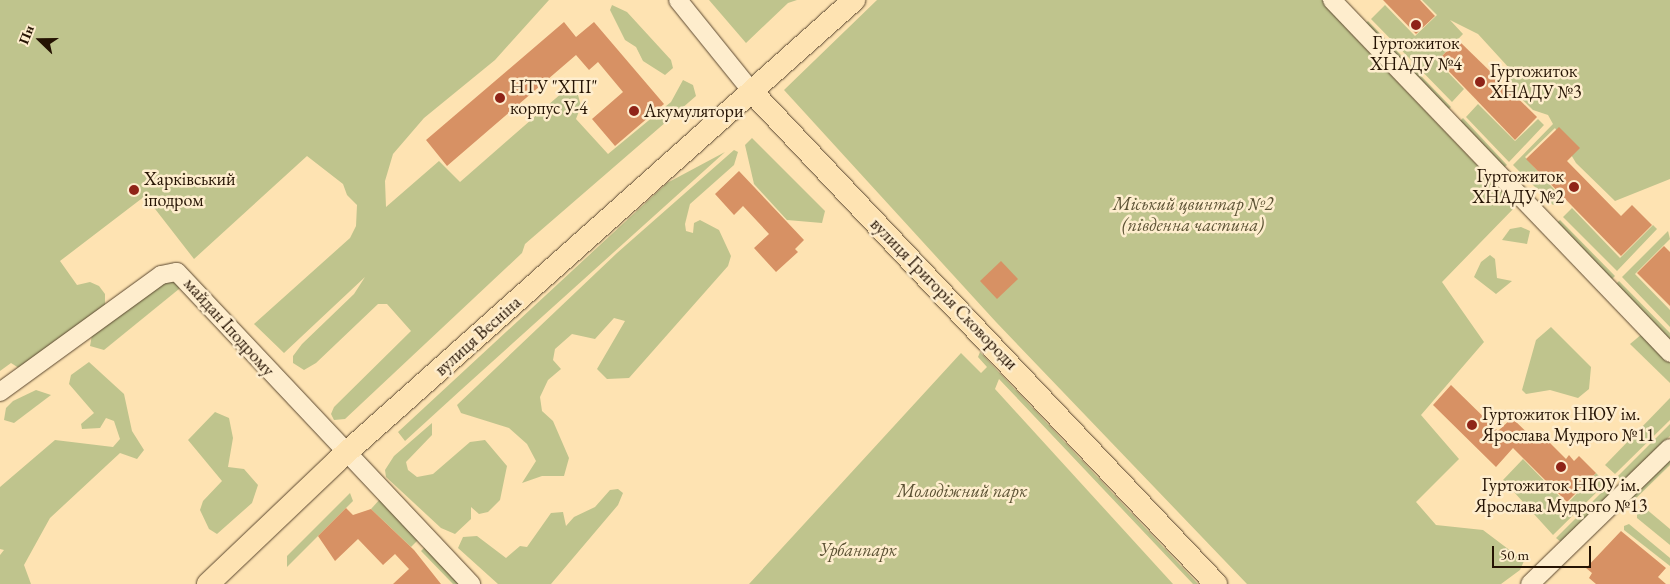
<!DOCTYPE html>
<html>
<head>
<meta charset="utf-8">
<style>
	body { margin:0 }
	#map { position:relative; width:1670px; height:584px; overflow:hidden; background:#fee3b2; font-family:"EB Garamond",serif }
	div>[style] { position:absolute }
	.green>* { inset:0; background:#bfc48d }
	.building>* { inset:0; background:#d79164 }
	.roads { filter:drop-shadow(0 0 1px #5b472f) drop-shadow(0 0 1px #5b472f) }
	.minor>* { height:18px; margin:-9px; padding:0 9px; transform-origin:9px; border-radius:9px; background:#feedcd }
	.major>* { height:22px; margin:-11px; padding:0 11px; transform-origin:11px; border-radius:11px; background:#fee3b2 }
	.dots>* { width:14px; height:14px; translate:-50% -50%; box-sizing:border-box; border:2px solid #feedcd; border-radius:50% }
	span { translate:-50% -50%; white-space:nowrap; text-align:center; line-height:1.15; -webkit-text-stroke:5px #feedcd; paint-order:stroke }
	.poi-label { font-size:18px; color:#251303 }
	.left { translate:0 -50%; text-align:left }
	.right { translate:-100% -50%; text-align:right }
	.park-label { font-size:18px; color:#5b5133; font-style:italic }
	.street-label { font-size:18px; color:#251303 }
	.north { position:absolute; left:15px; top:15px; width:50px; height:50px; -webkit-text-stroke:4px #feedcd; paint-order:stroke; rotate:292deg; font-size:14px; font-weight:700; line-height:20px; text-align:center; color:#251303 }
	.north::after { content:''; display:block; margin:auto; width:18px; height:22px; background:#251303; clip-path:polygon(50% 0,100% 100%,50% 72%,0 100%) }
	.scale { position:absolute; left:1492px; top:546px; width:99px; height:22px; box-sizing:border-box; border:2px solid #251303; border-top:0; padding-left:6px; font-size:15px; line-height:18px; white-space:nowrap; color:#251303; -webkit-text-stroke:4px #feedcd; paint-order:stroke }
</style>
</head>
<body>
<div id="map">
	<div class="green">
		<div style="clip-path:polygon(0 0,549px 0,495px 60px,424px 118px,393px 154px,385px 181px,386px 207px,439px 161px,460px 182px,563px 92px,578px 95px,581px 106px,576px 119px,608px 154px,671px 102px,683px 80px,693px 85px,696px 96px,525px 244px,522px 253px,345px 419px,334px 420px,331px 414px,334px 407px,411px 331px,387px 304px,378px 304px,316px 363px,304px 370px,293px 363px,293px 356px,302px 344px,354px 294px,365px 277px,284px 353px,254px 324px,350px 238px,356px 226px,357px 205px,347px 195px,343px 184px,307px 156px,194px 259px,145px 196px,60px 261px,77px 285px,90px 282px,99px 286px,105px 294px,105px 309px,22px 370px,11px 363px,0 371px)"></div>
		<div style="clip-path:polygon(709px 0,797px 0,788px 3px,746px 43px)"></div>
		<div style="clip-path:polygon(877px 0,1328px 0,1340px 11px,1344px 26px,1516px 206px,1442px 282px,1484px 342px,1421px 415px,1459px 459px,1416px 502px,1436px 525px,1483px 530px,1524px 561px,1520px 570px,1501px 584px,1247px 584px,996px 322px,784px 90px)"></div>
		<div style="clip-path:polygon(1422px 0,1670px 0,1670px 179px,1615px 201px,1576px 163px,1555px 128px,1525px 157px,1561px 197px,1553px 205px,1513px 165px,1553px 124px,1548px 115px,1533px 110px,1506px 84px,1510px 69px,1478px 34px,1450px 20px,1463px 34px,1437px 61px,1464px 89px,1452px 102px,1371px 19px,1385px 5px,1415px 36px,1437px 15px)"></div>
		<div style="clip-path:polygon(612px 5px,627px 12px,671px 60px,673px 68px,665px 75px,643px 61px,636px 47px,625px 40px,610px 10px)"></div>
		<div style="clip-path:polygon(1368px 21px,1451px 107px,1444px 114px,1361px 28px)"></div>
		<div style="clip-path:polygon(1478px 104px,1515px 141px,1538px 119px,1544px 125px,1509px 162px,1466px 117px)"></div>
		<div style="clip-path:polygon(1463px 118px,1507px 165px,1499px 172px,1455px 126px)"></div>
		<div style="clip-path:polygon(752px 138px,825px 211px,822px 223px,787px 220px,754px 184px,745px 145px)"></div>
		<div style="clip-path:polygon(734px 150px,738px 152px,734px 165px,690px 204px,685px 224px,686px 231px,693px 233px,694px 223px,700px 220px,719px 230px,731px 256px,728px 266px,629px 378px,607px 379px,597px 369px,625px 321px,614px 318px,595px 339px,572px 334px,555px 349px,553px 360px,561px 369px,548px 380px,540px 397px,542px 411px,553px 421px,569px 458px,564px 476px,542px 476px,522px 483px,536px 461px,527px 444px,509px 428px,461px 413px,457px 405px,617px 253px)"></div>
		<div style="clip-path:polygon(725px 152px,462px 389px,405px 441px,398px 432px,667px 183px)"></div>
		<div style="clip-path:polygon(1572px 208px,1620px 258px,1653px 225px,1657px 229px,1617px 271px,1563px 217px)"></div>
		<div style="clip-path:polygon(1560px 220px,1615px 276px,1607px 284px,1551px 228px)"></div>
		<div style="clip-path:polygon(1521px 227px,1530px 231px,1527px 244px,1502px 240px,1510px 229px)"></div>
		<div style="clip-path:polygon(1668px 231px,1670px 239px,1635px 274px,1670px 310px,1670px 327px,1622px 277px)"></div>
		<div style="clip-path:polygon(1490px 255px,1495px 259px,1497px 278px,1512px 281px,1496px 294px,1474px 277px,1481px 262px)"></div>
		<div style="clip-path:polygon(166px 276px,182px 281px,179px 289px,104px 350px,90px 346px,92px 335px)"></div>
		<div style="clip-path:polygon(1619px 281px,1670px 333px,1670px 350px,1611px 289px)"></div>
		<div style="clip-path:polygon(1551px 327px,1591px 367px,1589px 389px,1578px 398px,1550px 390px,1526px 394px,1522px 390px,1536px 340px)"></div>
		<div style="clip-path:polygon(1642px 334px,1670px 362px,1670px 383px,1630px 344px)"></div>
		<div style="clip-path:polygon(980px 352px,1198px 584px,1193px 584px,999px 379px,995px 389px,1173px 584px,749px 584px,961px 353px,981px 373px,987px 367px,978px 357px)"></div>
		<div style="clip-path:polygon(89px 362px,124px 394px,132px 431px,144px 450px,137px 459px,120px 453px,50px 518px,24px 565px,31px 584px,0 584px,0 555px,4px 550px,0 549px,0 487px,55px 440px,113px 447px,120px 439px,114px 421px,106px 418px,100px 428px,82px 429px,81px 424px,94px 413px,69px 384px,71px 375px)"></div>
		<div style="clip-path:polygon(36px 390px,51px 395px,14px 423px,4px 420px,6px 408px,13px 401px)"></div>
		<div style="clip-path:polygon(1670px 398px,1670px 420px,1615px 474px,1605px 465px)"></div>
		<div style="clip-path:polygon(215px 412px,229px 418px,233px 438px,228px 467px,244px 469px,258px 485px,252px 503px,217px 534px,209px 529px,200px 510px,203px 501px,222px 481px,188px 440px)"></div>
		<div style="clip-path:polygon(432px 423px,432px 435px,406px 462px,408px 470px,417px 477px,433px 474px,470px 442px,485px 440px,507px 466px,500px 500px,488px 512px,479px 514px,471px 507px,471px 519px,455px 534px,441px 528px,386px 477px,385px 470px,394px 456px)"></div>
		<div style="clip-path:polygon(1670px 424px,1670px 436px,1623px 483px,1617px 477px)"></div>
		<div style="clip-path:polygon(1670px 456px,1670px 465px,1626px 508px,1622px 504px)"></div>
		<div style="clip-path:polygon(1523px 459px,1567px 504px,1596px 473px,1606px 483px,1553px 535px,1503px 480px)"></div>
		<div style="clip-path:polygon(1610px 484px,1613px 491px,1609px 496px,1561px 542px,1556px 538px)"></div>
		<div style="clip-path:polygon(618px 489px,623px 493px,618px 505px,551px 584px,498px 584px,458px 548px,463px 537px,477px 536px,506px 558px,520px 546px,527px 547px,551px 513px,563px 512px,566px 526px,574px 517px,595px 507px,610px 490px)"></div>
		<div style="clip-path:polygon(350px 493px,353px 501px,287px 567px,287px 556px)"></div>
		<div style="clip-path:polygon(381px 498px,420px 538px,411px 547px,371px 509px)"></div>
		<div style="clip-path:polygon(1645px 508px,1670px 529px,1670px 545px,1637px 518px,1637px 510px)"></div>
		<div style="clip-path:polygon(1629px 524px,1670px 558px,1670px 566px,1624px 530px,1624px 526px)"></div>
		<div style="clip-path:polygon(427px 545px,467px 584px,453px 584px,421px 551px)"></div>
	</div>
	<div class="building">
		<div style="clip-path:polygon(1383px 0,1420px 0,1435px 16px,1416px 34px)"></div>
		<div style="clip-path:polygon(564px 22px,576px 37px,594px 22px,664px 104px,615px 146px,592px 119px,623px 92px,598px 62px,589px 70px,576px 55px,447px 166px,426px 140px)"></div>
		<div style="clip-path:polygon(1458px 40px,1537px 117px,1515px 140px,1438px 60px)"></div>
		<div style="clip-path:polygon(1559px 127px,1580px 148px,1567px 161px,1621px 216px,1632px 205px,1652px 225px,1621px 256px,1526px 159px)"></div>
		<div style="clip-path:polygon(739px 171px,804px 240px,795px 249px,798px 252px,776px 272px,754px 248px,769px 234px,743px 206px,734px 215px,715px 194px)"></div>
		<div style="clip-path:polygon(1664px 246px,1670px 252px,1670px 306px,1637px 273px)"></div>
		<div style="clip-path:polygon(1001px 261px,1018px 279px,997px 299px,980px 281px)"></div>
		<div style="clip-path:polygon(1451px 385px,1498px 431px,1512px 418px,1537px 442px,1543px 436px,1566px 459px,1569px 455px,1574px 461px,1579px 456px,1596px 473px,1567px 502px,1513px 448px,1496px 467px,1433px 405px)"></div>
		<div style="clip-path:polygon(346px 508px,353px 515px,371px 509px,414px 550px,441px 584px,393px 584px,409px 569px,395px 554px,383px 565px,358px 539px,335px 561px,318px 536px)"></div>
		<div style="clip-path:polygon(1621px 531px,1666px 568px,1658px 577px,1666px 584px,1596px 584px,1589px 578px,1592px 573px,1586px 568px)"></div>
	</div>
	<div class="roads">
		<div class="minor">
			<div style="left:678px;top:0;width:119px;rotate:51.1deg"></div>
			<div style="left:1332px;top:0;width:489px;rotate:46.2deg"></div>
			<div style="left:0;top:392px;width:199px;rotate:-36deg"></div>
			<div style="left:161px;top:275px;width:16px;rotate:-11deg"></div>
			<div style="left:177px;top:272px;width:429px;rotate:46.7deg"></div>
			<div style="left:1530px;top:584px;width:195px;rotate:-44.2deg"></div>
		</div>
		<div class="major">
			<div style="left:753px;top:93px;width:675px;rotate:46.68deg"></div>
			<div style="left:208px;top:584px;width:178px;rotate:-43.6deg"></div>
			<div style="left:337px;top:461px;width:693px;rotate:-41.72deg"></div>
		</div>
	</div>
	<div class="dots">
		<div style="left:1416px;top:25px;background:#8f2418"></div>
		<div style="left:1480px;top:82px;background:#8f2418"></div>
		<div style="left:500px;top:98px;background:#8f2418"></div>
		<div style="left:634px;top:111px;background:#8f2418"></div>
		<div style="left:1574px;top:187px;background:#8f2418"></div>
		<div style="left:134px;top:190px;background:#8f2418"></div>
		<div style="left:1472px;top:425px;background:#8f2418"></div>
		<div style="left:1561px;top:467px;background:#8f2418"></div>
	</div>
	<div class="poi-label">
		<span style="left:1416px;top:54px">Гуртожиток<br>ХНАДУ №4</span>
		<span class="left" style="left:1490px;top:82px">Гуртожиток<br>ХНАДУ №3</span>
		<span class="left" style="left:510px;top:98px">НТУ "ХПІ"<br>корпус У-4</span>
		<span class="left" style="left:644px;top:111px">Акумулятори</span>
		<span class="right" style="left:1564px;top:187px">Гуртожиток<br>ХНАДУ №2</span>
		<span class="left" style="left:144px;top:190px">Харківський<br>іподром</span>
		<span class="left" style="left:1482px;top:425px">Гуртожиток НЮУ ім.<br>Ярослава Мудрого №11</span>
		<span style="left:1561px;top:496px">Гуртожиток НЮУ ім.<br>Ярослава Мудрого №13</span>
	</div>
	<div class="park-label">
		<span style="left:1193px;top:215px">Міський цвинтар №2<br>(південна частина)</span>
		<span style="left:962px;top:491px">Молодіжний парк</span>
		<span style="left:858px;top:550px">Урбанпарк</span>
	</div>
	<div class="street-label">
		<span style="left:944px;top:294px;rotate:46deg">вулиця Григорія Сковороди</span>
		<span style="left:229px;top:327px;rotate:48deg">майдан Іподрому</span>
		<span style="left:478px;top:336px;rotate:-42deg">вулиця Весніна</span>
	</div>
	<div class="north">Пн</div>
	<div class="scale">50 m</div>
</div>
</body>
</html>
